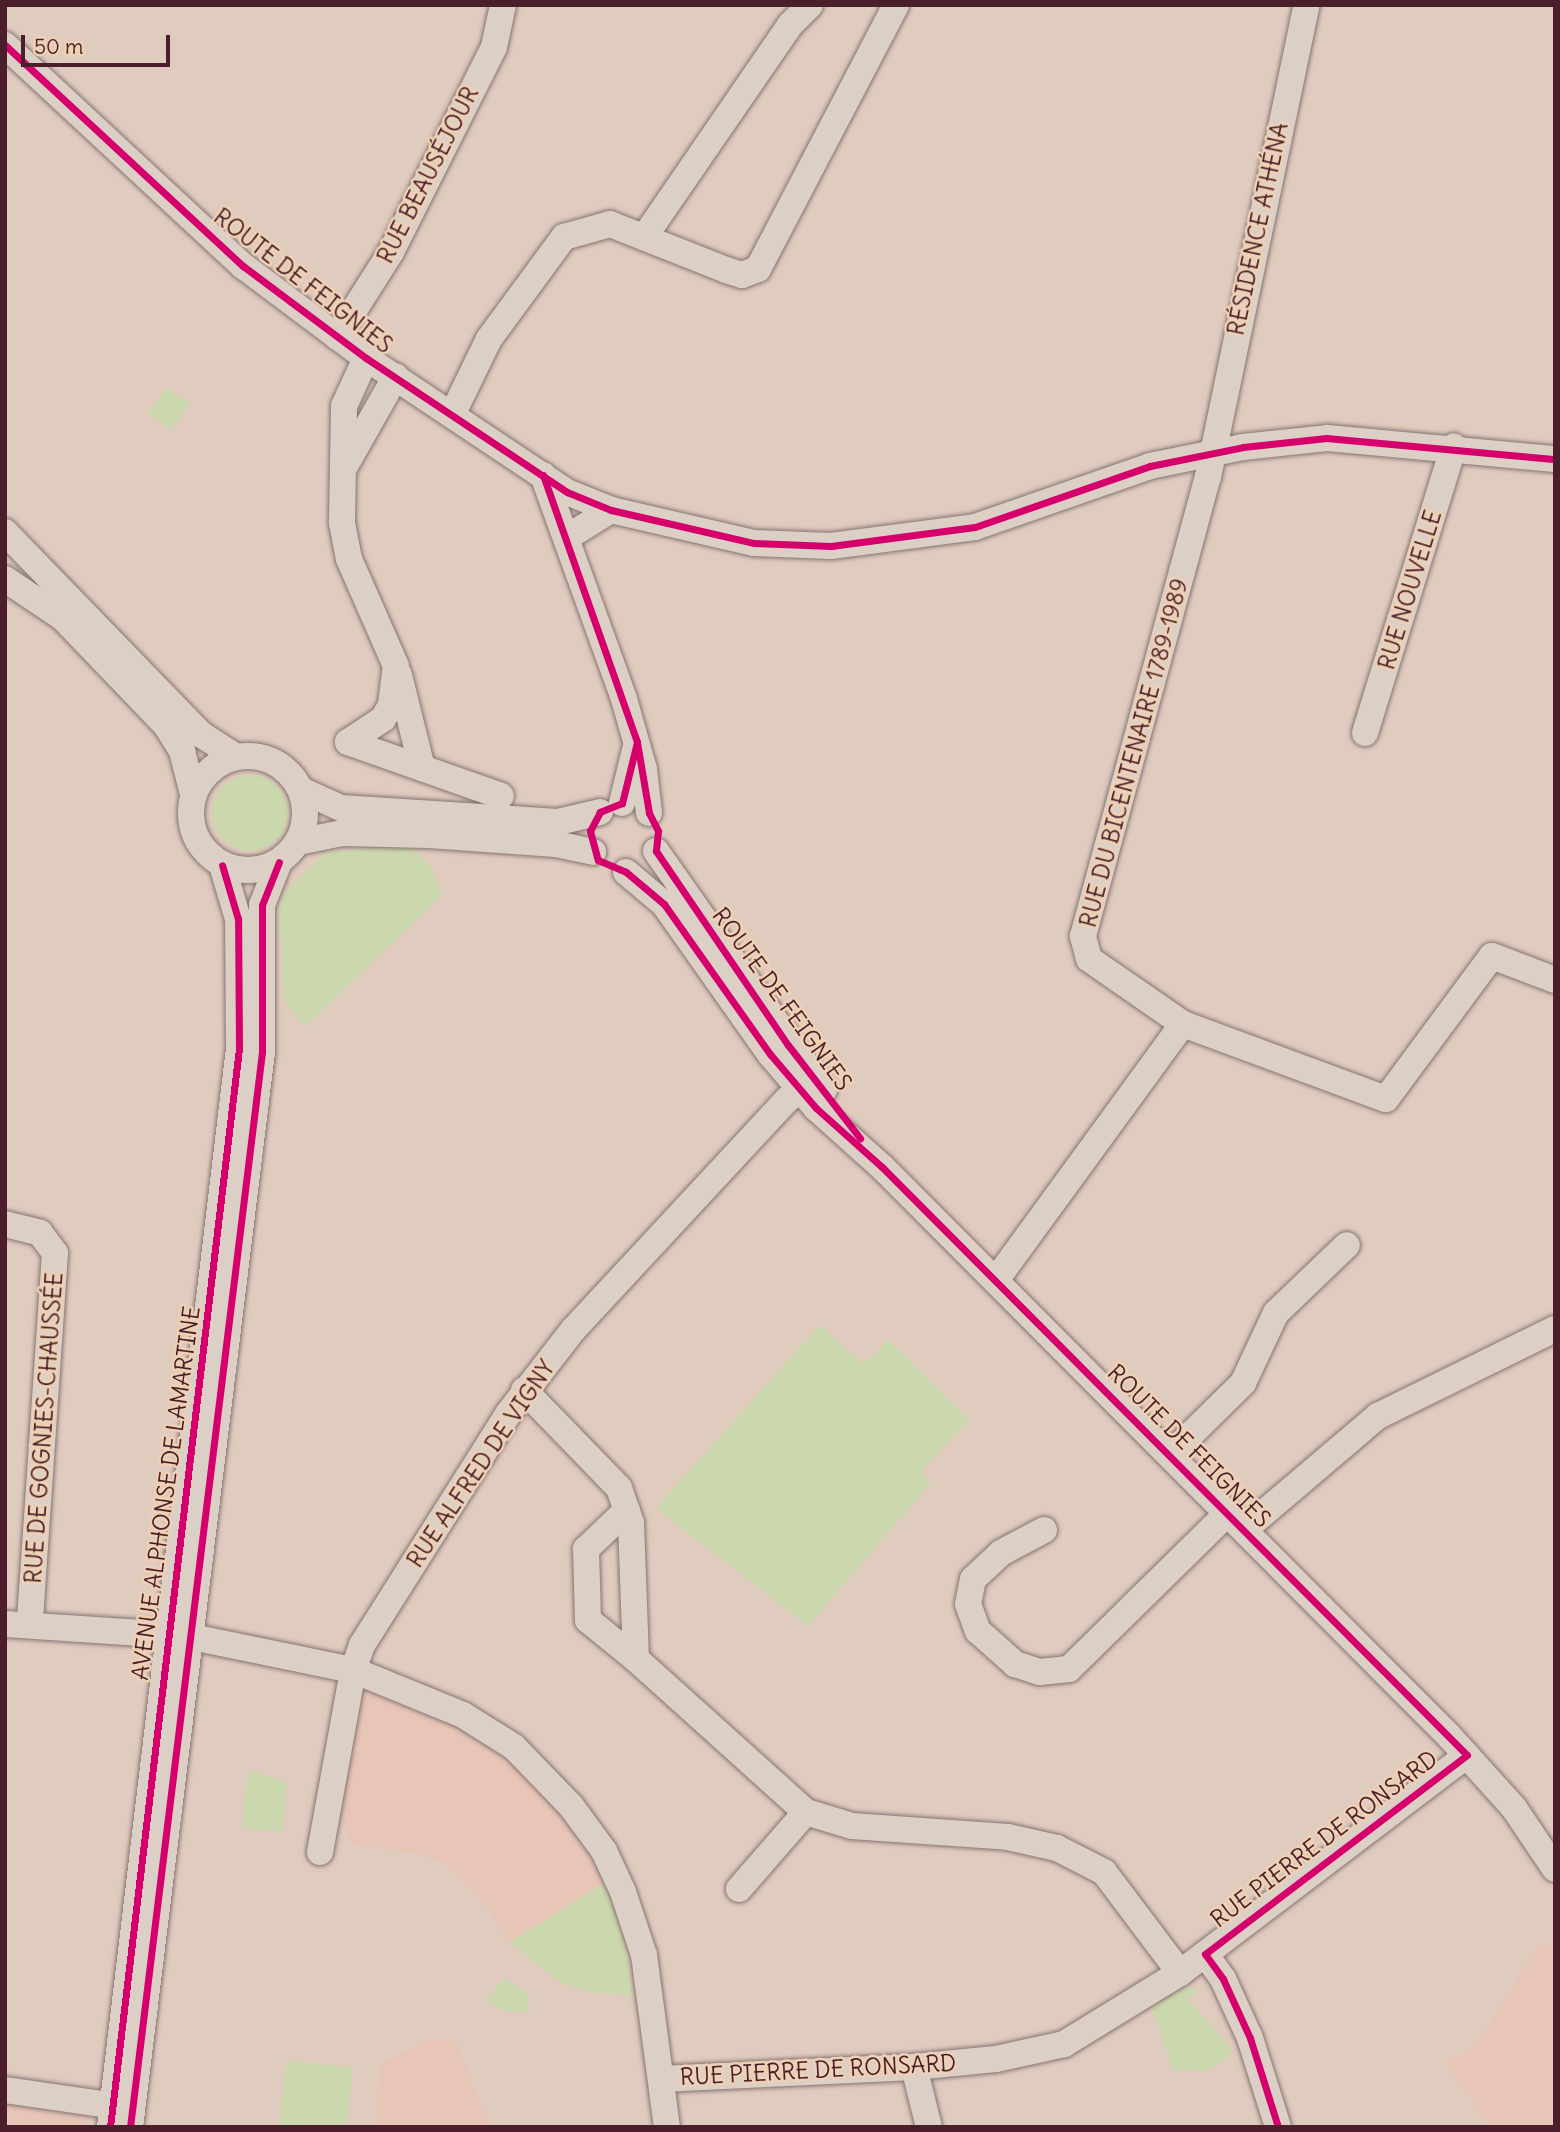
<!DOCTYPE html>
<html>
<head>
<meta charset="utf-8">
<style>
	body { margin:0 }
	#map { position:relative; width:1560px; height:2132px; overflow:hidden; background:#e0cbbf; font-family:Delius,sans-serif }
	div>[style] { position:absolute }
	.built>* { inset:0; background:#e7c5b7 }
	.green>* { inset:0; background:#cbd8ad }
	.round { border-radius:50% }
	.roads { filter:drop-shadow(0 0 2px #867471) drop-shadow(0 0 2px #867471) }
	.minor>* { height:26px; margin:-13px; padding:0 13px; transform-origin:13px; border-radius:13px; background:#dcd0c6 }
	.minor>.ring { margin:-13px; padding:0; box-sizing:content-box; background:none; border:26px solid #dcd0c6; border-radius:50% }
	.cycleway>* { height:7px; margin:-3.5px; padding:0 3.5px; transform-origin:3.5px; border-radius:3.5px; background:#d6006c }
	span { translate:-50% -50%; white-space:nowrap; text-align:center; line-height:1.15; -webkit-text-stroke:5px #eed1b4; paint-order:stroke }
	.street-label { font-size:23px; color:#4a1f2b }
	.frame { position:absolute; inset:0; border:7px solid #4a1f2b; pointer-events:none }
	.scale { position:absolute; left:21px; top:35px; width:149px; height:32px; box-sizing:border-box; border:4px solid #4a1f2b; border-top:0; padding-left:9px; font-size:21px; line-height:24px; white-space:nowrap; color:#4a1f2b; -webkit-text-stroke:5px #eed1b4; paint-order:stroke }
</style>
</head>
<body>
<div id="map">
	<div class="built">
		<div style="clip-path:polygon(370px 1693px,453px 1722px,508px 1757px,576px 1834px,606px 1882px,510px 1942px,481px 1899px,445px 1864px,420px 1854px,351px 1844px,338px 1800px,361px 1698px)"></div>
		<div style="clip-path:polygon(1555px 1944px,1555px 2127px,1491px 2127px,1445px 2063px,1475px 2048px,1537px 1947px)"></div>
		<div style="clip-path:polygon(455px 2039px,490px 2127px,374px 2127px,381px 2063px,428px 2041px)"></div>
		<div style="clip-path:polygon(5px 2102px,88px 2115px,87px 2127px,5px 2127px)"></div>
	</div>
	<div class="green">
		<div style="clip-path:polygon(167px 388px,190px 404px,171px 430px,148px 413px)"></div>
		<div class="round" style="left:212px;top:775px;width:76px;height:76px"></div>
		<div style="clip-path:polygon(402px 846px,418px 853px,431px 868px,442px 895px,305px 1027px,284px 1000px,279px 910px,285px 892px,326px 852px)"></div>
		<div style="clip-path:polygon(820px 1325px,863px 1364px,889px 1340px,969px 1420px,921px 1471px,931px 1482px,808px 1626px,656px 1508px)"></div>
		<div style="clip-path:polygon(248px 1770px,287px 1782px,282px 1832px,242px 1827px)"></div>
		<div style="clip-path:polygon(606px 1882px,625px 1941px,633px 1996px,589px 1992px,560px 1982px,510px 1942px)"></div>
		<div style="clip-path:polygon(504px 1978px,529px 1994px,529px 2013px,500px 2010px,487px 1999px)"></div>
		<div style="clip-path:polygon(1189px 1986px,1197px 1991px,1188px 1999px,1233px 2052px,1209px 2070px,1173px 2070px,1151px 2005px)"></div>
		<div style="clip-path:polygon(287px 2060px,353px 2068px,346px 2127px,278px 2127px)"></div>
	</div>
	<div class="roads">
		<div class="minor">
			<div style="left:5px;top:45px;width:325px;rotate:42.9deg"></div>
			<div style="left:243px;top:266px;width:154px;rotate:36.8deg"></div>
			<div style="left:366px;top:358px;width:242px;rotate:33.7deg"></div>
			<div style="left:567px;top:492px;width:48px;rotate:22.2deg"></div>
			<div style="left:611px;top:510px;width:147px;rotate:13deg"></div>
			<div style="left:754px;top:543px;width:77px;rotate:2.2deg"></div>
			<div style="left:831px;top:546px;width:145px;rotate:-7.5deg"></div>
			<div style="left:975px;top:527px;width:185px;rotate:-19.2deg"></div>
			<div style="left:1150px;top:466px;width:95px;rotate:-11.5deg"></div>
			<div style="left:1243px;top:447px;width:84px;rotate:-6.1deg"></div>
			<div style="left:1327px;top:438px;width:229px;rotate:5.3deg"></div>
			<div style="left:645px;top:236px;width:256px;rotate:-55.5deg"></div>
			<div style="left:790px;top:25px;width:28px;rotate:-45deg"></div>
			<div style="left:337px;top:337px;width:101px;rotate:-57.6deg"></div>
			<div style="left:391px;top:252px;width:229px;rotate:-63.3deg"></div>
			<div style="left:494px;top:47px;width:43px;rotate:-77.9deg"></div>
			<div style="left:453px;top:413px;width:82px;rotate:-64.1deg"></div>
			<div style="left:489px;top:339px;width:127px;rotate:-53.7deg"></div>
			<div style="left:564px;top:237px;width:48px;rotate:-15.8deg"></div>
			<div style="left:610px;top:224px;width:125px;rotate:21.6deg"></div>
			<div style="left:726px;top:270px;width:17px;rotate:17deg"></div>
			<div style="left:742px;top:275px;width:17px;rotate:-21deg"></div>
			<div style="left:758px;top:269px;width:298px;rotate:-62.4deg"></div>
			<div style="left:345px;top:466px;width:103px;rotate:-60.5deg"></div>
			<div style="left:543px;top:475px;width:238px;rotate:70.1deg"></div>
			<div style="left:624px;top:699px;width:73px;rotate:74.1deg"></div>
			<div style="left:644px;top:769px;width:44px;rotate:83.5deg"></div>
			<div style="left:5px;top:532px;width:283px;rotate:45.9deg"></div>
			<div style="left:202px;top:735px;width:40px;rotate:32.9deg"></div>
			<div style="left:574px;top:533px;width:44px;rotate:-31.9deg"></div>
			<div style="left:5px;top:579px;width:70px;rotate:33.9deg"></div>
			<div style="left:63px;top:618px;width:149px;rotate:46.1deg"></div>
			<div style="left:166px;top:725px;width:31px;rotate:58deg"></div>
			<div style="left:182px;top:751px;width:44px;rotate:75.7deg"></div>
			<div style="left:399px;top:675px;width:96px;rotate:76.1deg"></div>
			<div style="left:1365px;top:733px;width:300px;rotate:-72.8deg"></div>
			<div style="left:348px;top:742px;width:42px;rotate:-33.3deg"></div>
			<div style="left:383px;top:719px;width:16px;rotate:-60deg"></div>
			<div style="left:391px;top:705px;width:39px;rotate:-83deg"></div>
			<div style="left:396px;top:666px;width:117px;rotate:-113.7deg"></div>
			<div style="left:349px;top:559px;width:38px;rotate:-101deg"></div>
			<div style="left:342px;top:522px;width:116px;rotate:-89deg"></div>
			<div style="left:344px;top:406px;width:53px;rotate:-65.4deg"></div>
			<div style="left:348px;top:742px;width:162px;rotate:19.4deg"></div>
			<div class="ring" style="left:191px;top:756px;width:88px;height:88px"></div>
			<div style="left:301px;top:790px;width:44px;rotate:24.2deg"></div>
			<div style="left:341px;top:808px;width:217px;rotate:3.7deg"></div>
			<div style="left:558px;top:822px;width:43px;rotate:-13.4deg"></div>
			<div style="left:622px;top:803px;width:55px;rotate:-76.2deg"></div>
			<div style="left:298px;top:842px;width:45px;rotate:-11.6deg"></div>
			<div style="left:342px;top:833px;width:87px;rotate:1.3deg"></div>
			<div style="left:429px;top:835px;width:127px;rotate:4.1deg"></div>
			<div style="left:556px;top:844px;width:38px;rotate:12deg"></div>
			<div style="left:656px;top:851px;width:292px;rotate:54.9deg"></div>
			<div style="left:626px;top:872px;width:50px;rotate:40.1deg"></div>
			<div style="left:664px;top:904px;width:184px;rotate:54.8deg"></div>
			<div style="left:770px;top:1054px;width:71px;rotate:49.6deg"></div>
			<div style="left:816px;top:1108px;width:89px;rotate:41.8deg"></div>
			<div style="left:882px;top:1167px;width:803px;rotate:45.1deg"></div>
			<div style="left:1449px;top:1736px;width:97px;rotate:47.9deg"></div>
			<div style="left:1514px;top:1808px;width:73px;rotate:56.1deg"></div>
			<div style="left:1183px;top:1024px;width:216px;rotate:20.3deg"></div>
			<div style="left:1386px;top:1099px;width:178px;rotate:-53.5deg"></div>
			<div style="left:1492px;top:956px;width:67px;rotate:20.9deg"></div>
			<div style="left:5px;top:1224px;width:36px;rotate:14deg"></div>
			<div style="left:40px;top:1233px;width:25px;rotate:53deg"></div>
			<div style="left:55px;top:1253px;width:371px;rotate:93.9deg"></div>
			<div style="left:996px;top:1280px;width:317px;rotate:-53.9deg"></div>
			<div style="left:1183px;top:1024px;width:114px;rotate:-145.3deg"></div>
			<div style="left:1089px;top:959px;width:24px;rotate:-105deg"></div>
			<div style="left:1083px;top:936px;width:476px;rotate:-74.8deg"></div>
			<div style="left:1208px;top:477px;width:482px;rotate:-78.2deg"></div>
			<div style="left:524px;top:1390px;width:136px;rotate:45.9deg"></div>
			<div style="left:619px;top:1488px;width:37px;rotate:71deg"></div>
			<div style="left:631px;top:1523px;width:136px;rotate:87.9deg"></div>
			<div style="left:636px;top:1659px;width:229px;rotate:42deg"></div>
			<div style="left:806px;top:1812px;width:48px;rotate:16.9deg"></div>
			<div style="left:852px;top:1826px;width:156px;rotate:4deg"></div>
			<div style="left:1008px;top:1837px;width:50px;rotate:12.7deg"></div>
			<div style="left:1057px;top:1848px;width:53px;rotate:27.1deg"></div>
			<div style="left:1104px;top:1872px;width:126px;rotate:53deg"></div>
			<div style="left:1170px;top:1455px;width:103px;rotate:-44.6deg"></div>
			<div style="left:1243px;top:1383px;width:77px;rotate:-64.8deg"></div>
			<div style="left:1276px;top:1313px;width:98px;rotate:-43.8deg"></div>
			<div style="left:627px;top:1510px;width:57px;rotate:136.4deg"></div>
			<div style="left:586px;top:1549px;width:71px;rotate:88.4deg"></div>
			<div style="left:588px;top:1620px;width:62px;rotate:39.1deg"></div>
			<div style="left:1245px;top:1529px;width:175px;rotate:-40.4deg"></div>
			<div style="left:1378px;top:1416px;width:197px;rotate:-26.2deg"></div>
			<div style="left:1044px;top:1530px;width:49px;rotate:151.9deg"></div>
			<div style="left:1001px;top:1553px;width:38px;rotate:137deg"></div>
			<div style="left:973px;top:1579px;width:25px;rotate:101deg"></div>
			<div style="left:968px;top:1604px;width:29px;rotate:70deg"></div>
			<div style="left:978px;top:1631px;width:50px;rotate:41.7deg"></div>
			<div style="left:1015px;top:1664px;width:26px;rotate:18deg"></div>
			<div style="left:1040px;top:1672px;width:29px;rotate:-6deg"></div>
			<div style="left:1069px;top:1669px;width:224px;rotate:-44.5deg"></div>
			<div style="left:5px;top:1624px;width:182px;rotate:3.8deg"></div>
			<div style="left:187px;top:1636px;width:169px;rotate:11.6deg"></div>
			<div style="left:353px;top:1670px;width:119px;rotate:22.2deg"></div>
			<div style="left:463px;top:1715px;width:60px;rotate:32.1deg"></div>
			<div style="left:514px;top:1747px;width:82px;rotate:46deg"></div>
			<div style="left:571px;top:1806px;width:56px;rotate:53.7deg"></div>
			<div style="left:604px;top:1851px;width:45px;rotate:65.1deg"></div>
			<div style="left:623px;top:1892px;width:66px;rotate:71.6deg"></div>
			<div style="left:644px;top:1955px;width:174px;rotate:82.4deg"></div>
			<div style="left:320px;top:1852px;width:185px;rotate:-79.7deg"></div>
			<div style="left:353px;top:1670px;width:27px;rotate:-70deg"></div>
			<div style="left:362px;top:1645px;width:273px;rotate:-57.7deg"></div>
			<div style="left:508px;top:1414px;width:106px;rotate:-52.3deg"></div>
			<div style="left:573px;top:1330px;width:316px;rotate:-47.1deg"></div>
			<div style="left:788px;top:1099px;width:34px;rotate:-40deg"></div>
			<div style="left:739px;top:1889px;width:102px;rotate:-49deg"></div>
			<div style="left:1205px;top:1954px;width:31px;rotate:54deg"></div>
			<div style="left:1223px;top:1979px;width:65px;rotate:65.4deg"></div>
			<div style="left:1250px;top:2038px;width:93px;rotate:72.5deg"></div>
			<div style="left:914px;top:2067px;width:62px;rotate:76deg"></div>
			<div style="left:661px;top:2079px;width:253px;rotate:-2.7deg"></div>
			<div style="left:914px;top:2067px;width:82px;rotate:-5.6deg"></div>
			<div style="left:996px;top:2059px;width:70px;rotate:-12.4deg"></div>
			<div style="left:1064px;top:2044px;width:136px;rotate:-31.5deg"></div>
			<div style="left:1180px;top:1973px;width:360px;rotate:-37.2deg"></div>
			<div style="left:5px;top:2090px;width:126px;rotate:8.2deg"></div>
			<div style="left:110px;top:2127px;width:1086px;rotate:-83.18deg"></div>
			<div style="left:239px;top:1049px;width:130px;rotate:-90.4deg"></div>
			<div style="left:238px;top:919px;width:56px;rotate:-106.5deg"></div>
			<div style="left:130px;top:2127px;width:1083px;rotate:-83deg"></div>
			<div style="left:262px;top:1052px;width:147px;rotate:-90deg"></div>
			<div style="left:262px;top:905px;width:46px;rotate:-68.4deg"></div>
		</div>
	</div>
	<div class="cycleway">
		<div style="left:5px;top:45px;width:325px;rotate:42.9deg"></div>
		<div style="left:243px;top:266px;width:154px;rotate:36.8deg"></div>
		<div style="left:366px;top:358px;width:242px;rotate:33.7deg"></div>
		<div style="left:567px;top:492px;width:48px;rotate:22.2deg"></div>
		<div style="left:611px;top:510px;width:147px;rotate:13deg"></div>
		<div style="left:754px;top:543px;width:77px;rotate:2.2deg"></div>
		<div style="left:831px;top:546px;width:145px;rotate:-7.5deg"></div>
		<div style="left:975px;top:527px;width:185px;rotate:-19.2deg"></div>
		<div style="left:1150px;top:466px;width:95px;rotate:-11.5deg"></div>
		<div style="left:1243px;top:447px;width:84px;rotate:-6.1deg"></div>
		<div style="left:1327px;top:438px;width:229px;rotate:5.3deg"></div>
		<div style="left:543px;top:475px;width:283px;rotate:70.6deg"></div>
		<div style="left:637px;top:742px;width:72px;rotate:80.4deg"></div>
		<div style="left:649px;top:813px;width:20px;rotate:63deg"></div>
		<div style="left:658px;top:831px;width:20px;rotate:96deg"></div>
		<div style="left:656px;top:851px;width:235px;rotate:55.8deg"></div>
		<div style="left:788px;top:1045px;width:118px;rotate:52.3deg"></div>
		<div style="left:637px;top:742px;width:63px;rotate:103.8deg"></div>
		<div style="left:622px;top:803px;width:24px;rotate:158deg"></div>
		<div style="left:600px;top:812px;width:21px;rotate:118deg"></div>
		<div style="left:590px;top:831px;width:30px;rotate:75deg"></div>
		<div style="left:598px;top:860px;width:30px;rotate:23deg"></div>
		<div style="left:626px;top:872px;width:50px;rotate:40.1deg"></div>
		<div style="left:664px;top:904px;width:184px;rotate:54.8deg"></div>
		<div style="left:770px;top:1054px;width:71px;rotate:49.6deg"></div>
		<div style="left:816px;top:1108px;width:89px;rotate:41.8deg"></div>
		<div style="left:882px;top:1167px;width:829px;rotate:45.15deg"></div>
		<div style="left:1467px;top:1755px;width:329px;rotate:142.8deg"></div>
		<div style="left:1205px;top:1954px;width:31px;rotate:54deg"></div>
		<div style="left:1223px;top:1979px;width:65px;rotate:65.4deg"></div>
		<div style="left:1250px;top:2038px;width:93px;rotate:72.5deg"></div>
		<div style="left:110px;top:2127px;width:1086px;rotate:-83.18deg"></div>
		<div style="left:239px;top:1049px;width:130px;rotate:-90.4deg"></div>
		<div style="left:238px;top:919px;width:56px;rotate:-106.5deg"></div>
		<div style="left:130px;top:2127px;width:1083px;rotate:-83deg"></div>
		<div style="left:262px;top:1052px;width:147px;rotate:-90deg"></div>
		<div style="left:262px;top:905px;width:46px;rotate:-68.4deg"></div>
	</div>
	<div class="street-label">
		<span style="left:428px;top:175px;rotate:-63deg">RUE BEAUSÉJOUR</span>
		<span style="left:1258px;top:229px;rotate:-78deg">RÉSIDENCE ATHÉNA</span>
		<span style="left:303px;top:281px;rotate:38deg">ROUTE DE FEIGNIES</span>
		<span style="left:1410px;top:590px;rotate:-73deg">RUE NOUVELLE</span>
		<span style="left:1134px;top:753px;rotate:-75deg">RUE DU BICENTENAIRE 1789-1989</span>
		<span style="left:782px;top:999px;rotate:54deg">ROUTE DE FEIGNIES</span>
		<span style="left:44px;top:1428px;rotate:-86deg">RUE DE GOGNIES-CHAUSSÉE</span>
		<span style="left:1189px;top:1446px;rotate:45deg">ROUTE DE FEIGNIES</span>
		<span style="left:481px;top:1464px;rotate:-56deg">RUE ALFRED DE VIGNY</span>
		<span style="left:166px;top:1493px;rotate:-82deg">AVENUE ALPHONSE DE LAMARTINE</span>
		<span style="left:1324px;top:1839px;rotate:-37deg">RUE PIERRE DE RONSARD</span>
		<span style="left:818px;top:2070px;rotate:-3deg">RUE PIERRE DE RONSARD</span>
	</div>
	<div class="frame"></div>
	<div class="scale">50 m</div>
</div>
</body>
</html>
